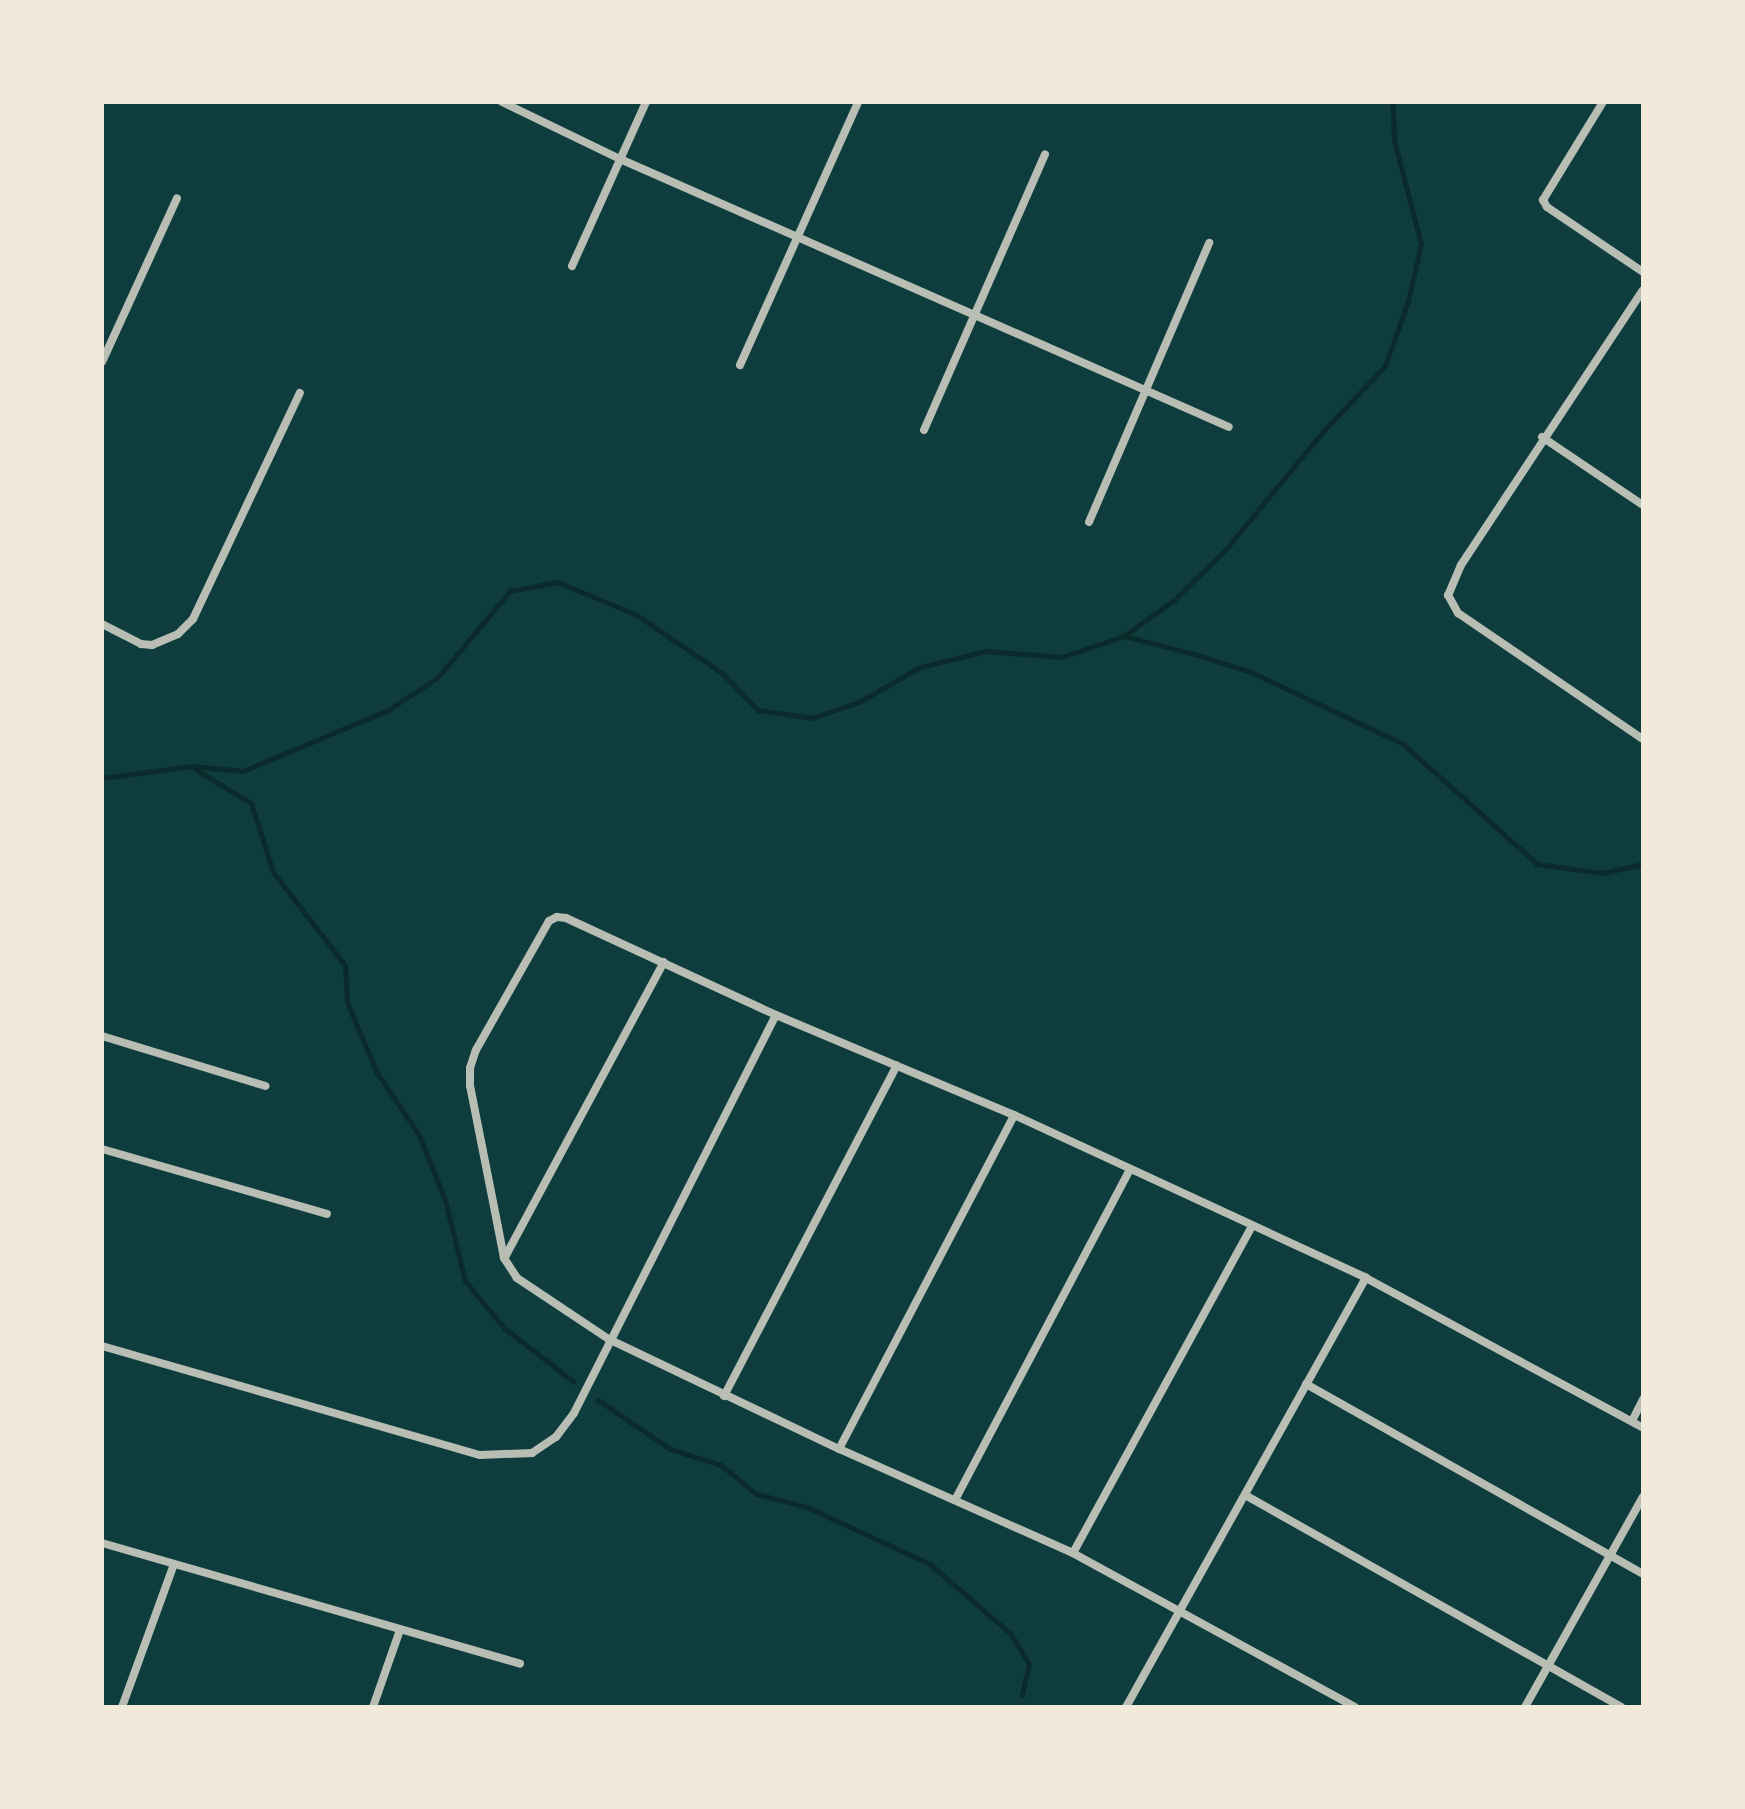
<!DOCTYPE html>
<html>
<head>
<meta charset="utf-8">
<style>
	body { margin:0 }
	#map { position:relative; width:1745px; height:1809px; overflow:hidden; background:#0f3d3e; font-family:"Archivo Narrow",sans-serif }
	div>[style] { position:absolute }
	.stream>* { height:5px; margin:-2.5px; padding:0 2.5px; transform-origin:2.5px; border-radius:2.5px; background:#0a2a2b }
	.minor>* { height:8px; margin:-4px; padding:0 4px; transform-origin:4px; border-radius:4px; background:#b8beb3 }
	span { translate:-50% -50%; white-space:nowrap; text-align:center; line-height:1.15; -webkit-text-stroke:8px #f1e9da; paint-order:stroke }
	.frame { position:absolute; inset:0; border:104px solid #f1e9da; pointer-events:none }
</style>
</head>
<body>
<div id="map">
	<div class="stream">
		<div style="left:1124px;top:636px;width:62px;rotate:-35.8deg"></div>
		<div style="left:1174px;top:600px;width:71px;rotate:-44.4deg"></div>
		<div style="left:1225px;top:550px;width:157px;rotate:-50.4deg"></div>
		<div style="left:1325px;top:429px;width:87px;rotate:-46.4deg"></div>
		<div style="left:1385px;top:366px;width:69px;rotate:-70.5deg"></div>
		<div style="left:1408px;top:301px;width:58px;rotate:-77.2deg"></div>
		<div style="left:1421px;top:244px;width:107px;rotate:-104.6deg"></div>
		<div style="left:1394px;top:140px;width:38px;rotate:-92deg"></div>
		<div style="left:195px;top:769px;width:66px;rotate:31.3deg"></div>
		<div style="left:251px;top:803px;width:72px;rotate:72.3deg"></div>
		<div style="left:273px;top:872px;width:118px;rotate:52.3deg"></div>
		<div style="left:345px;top:965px;width:37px;rotate:87deg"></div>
		<div style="left:347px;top:1002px;width:77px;rotate:67.1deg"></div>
		<div style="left:377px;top:1073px;width:75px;rotate:55.9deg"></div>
		<div style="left:419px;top:1135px;width:70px;rotate:68.2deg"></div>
		<div style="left:445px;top:1200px;width:83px;rotate:76.1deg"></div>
		<div style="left:465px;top:1281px;width:61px;rotate:50.3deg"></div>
		<div style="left:504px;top:1328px;width:88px;rotate:37.6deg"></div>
		<div style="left:102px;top:778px;width:91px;rotate:-7.6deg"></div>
		<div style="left:192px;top:766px;width:51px;rotate:5.6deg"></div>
		<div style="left:243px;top:771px;width:157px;rotate:-22.8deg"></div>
		<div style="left:388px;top:710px;width:59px;rotate:-33.1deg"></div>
		<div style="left:437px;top:678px;width:114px;rotate:-50deg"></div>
		<div style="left:510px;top:591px;width:48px;rotate:-10.8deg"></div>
		<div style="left:557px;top:582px;width:84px;rotate:22.3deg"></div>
		<div style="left:635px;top:614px;width:105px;rotate:34.1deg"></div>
		<div style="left:722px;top:673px;width:52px;rotate:45.8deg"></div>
		<div style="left:758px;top:710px;width:55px;rotate:8.4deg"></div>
		<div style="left:812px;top:718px;width:50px;rotate:-18.8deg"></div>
		<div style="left:859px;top:702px;width:70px;rotate:-29.8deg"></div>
		<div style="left:920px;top:667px;width:68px;rotate:-13.6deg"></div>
		<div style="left:986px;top:651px;width:76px;rotate:4.5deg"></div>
		<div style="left:1062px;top:657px;width:65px;rotate:-18.7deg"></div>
		<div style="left:1124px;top:636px;width:72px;rotate:14.4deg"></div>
		<div style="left:1194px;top:654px;width:60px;rotate:17.5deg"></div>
		<div style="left:1251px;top:672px;width:168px;rotate:25.3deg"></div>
		<div style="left:1403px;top:744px;width:180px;rotate:41.8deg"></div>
		<div style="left:1537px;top:864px;width:66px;rotate:7.9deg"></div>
		<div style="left:1602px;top:873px;width:42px;rotate:-12.4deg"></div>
		<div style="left:598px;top:1400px;width:87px;rotate:34.2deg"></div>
		<div style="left:670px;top:1449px;width:53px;rotate:17.4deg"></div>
		<div style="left:721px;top:1465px;width:45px;rotate:39.6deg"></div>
		<div style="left:756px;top:1494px;width:53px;rotate:14.3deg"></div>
		<div style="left:807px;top:1507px;width:136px;rotate:24.9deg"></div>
		<div style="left:930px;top:1564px;width:107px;rotate:40.8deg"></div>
		<div style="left:1011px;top:1634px;width:35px;rotate:59deg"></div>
		<div style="left:1029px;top:1664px;width:32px;rotate:103deg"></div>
	</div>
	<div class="minor">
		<div style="left:502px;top:102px;width:131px;rotate:25.8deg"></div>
		<div style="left:620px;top:159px;width:665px;rotate:23.75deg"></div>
		<div style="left:1603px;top:102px;width:115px;rotate:121.5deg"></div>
		<div style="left:1543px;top:200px;width:8px;rotate:60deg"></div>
		<div style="left:1547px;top:207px;width:116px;rotate:34.1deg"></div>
		<div style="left:572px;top:266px;width:180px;rotate:-65.7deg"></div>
		<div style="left:1643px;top:290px;width:330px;rotate:123.5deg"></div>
		<div style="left:1461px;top:565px;width:33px;rotate:113deg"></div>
		<div style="left:1448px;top:595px;width:21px;rotate:61deg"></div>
		<div style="left:1458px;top:613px;width:224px;rotate:34.3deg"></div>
		<div style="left:102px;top:362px;width:180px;rotate:-65.4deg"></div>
		<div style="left:740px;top:365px;width:288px;rotate:-65.8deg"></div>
		<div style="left:924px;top:430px;width:301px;rotate:-66.3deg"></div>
		<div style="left:1542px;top:437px;width:122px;rotate:34deg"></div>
		<div style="left:1089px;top:522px;width:304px;rotate:-66.7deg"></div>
		<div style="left:102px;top:624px;width:44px;rotate:27.1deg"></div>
		<div style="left:141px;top:644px;width:11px;rotate:5deg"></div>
		<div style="left:152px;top:645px;width:28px;rotate:-23deg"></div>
		<div style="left:178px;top:634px;width:21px;rotate:-45deg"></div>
		<div style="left:193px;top:619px;width:250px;rotate:-64.7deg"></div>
		<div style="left:102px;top:1036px;width:171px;rotate:17deg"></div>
		<div style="left:102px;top:1149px;width:234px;rotate:16.1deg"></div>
		<div style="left:505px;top:1257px;width:335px;rotate:-61.7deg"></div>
		<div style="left:102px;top:1346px;width:393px;rotate:16.1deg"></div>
		<div style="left:480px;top:1455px;width:52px;rotate:-2.2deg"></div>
		<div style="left:532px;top:1453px;width:29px;rotate:-34deg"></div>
		<div style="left:556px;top:1437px;width:30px;rotate:-53deg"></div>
		<div style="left:574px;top:1413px;width:446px;rotate:-63.1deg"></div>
		<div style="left:1306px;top:1384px;width:387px;rotate:29.4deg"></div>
		<div style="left:724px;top:1396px;width:373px;rotate:-62.4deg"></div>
		<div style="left:1632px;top:1421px;width:25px;rotate:-63deg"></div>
		<div style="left:839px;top:1449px;width:377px;rotate:-62.3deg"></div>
		<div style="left:1245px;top:1495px;width:432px;rotate:29.4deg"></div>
		<div style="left:955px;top:1500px;width:374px;rotate:-62.1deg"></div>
		<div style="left:102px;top:1543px;width:435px;rotate:16.1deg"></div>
		<div style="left:1073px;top:1553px;width:373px;rotate:-61.3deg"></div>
		<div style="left:122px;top:1707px;width:152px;rotate:-70deg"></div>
		<div style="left:373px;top:1707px;width:82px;rotate:-70.7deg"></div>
		<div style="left:1126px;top:1707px;width:492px;rotate:-60.8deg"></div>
		<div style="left:1355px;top:1707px;width:321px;rotate:-151.4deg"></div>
		<div style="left:1073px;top:1553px;width:256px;rotate:-156deg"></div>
		<div style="left:839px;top:1449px;width:254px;rotate:-154.5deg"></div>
		<div style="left:610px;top:1340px;width:112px;rotate:-146.3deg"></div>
		<div style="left:517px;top:1278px;width:24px;rotate:-123deg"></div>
		<div style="left:504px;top:1258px;width:32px;rotate:-101deg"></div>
		<div style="left:498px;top:1227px;width:144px;rotate:-101.2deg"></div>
		<div style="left:470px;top:1086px;width:18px;rotate:-90deg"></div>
		<div style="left:470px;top:1068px;width:19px;rotate:-72deg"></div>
		<div style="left:476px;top:1050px;width:148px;rotate:-60.5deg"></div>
		<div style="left:549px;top:921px;width:9px;rotate:-27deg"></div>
		<div style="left:557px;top:917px;width:9px;rotate:6deg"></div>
		<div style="left:566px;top:918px;width:231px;rotate:24.8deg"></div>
		<div style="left:776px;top:1015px;width:258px;rotate:22.8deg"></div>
		<div style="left:1014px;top:1115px;width:388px;rotate:24.8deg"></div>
		<div style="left:1366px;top:1278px;width:315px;rotate:28.4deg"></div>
		<div style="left:1525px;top:1707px;width:241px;rotate:-60.7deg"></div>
	</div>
	<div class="frame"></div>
</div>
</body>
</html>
